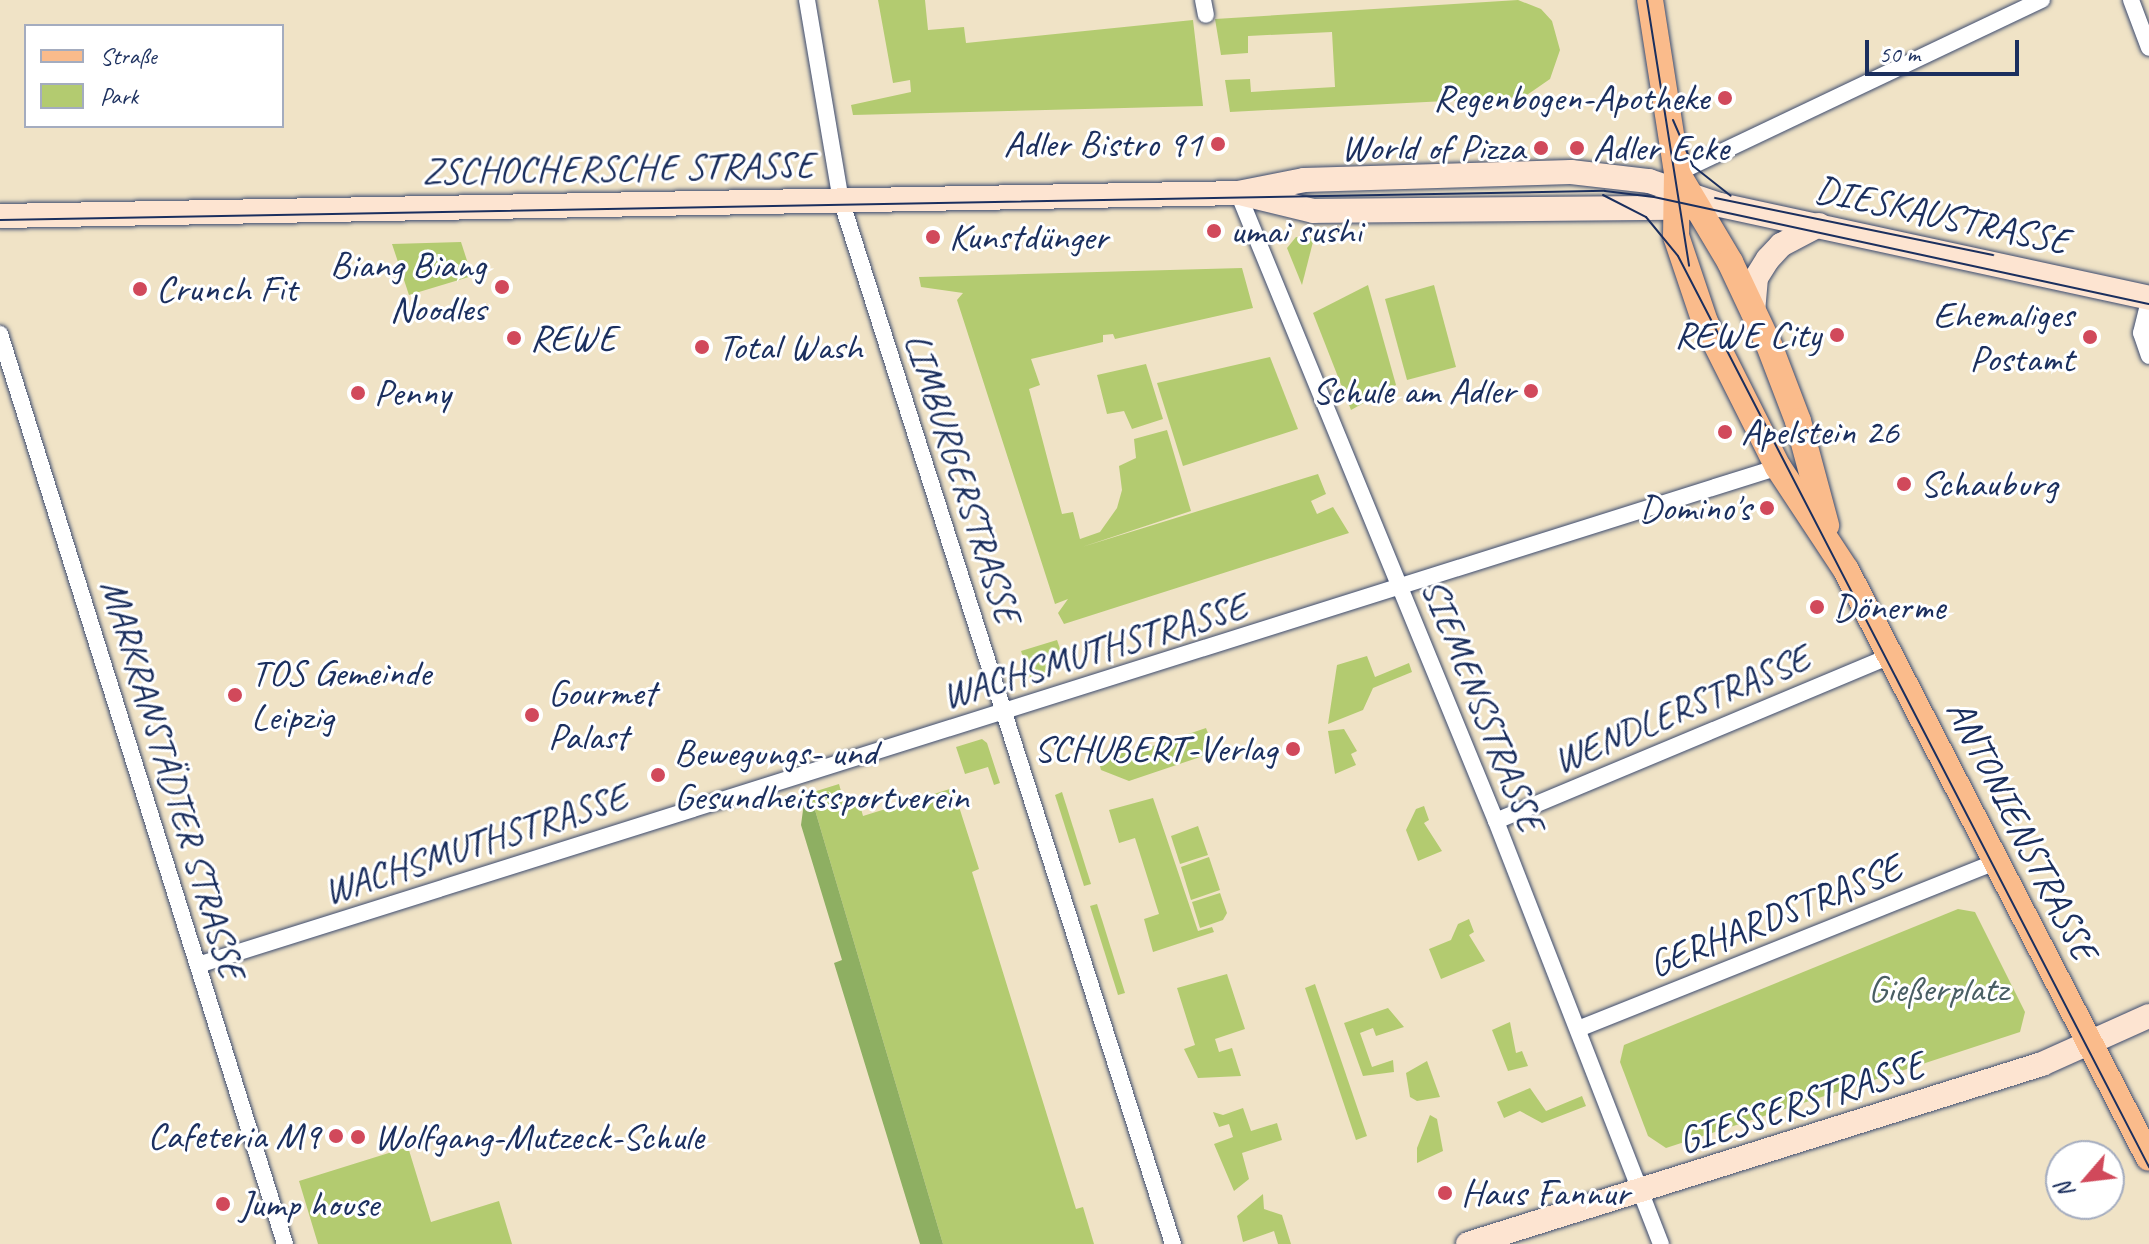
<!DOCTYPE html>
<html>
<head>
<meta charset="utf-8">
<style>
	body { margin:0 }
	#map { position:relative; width:2149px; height:1244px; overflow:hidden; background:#f0e3c6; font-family:Caveat,sans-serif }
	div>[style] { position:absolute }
	.green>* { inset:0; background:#b3cb70 }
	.forest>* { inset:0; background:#8eaf62 }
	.roads { filter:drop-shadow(0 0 2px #3b4a6e) drop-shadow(0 0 2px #3b4a6e) }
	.street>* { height:16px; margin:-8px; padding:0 8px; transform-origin:8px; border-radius:8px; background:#fff }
	.secondary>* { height:24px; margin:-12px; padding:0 12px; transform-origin:12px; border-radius:12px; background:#fde4d1 }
	.primary>* { height:26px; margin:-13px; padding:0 13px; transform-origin:13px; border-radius:13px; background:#fabb8b }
	.tram>* { height:2px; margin:-1px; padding:0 1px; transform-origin:1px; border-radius:1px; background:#1b2f5e }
	.dots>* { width:22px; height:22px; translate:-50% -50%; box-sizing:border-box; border:4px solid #fff; border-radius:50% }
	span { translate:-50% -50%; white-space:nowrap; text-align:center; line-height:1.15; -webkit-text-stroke:6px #fff; paint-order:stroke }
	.poi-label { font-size:38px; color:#1b2f5e }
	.right { translate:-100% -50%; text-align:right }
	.left { translate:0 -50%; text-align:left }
	.street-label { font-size:38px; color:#1b2f5e }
	.park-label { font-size:38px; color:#495e63 }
	.legend { position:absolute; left:24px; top:24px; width:260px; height:104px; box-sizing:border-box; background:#fff; border:2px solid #a4acbf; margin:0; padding:10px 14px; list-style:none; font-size:24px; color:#1b2f5e }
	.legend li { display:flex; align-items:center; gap:16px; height:40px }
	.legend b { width:40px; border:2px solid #a4acbf }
	.north { position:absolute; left:2045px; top:1140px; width:80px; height:80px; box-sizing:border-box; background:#fff; border:2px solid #a4acbf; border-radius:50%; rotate:242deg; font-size:22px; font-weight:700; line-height:32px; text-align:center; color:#1b2f5e }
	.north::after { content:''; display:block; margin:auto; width:28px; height:36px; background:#d1495b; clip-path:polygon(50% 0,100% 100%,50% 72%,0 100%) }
	.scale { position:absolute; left:1865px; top:40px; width:154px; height:36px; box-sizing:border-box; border:4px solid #1b2f5e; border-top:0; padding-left:10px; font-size:24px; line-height:28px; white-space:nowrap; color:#1b2f5e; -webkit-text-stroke:6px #fff; paint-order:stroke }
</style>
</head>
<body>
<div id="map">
	<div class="green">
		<div style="clip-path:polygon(878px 0,925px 0,928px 30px,964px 27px,966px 43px,1193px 20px,1203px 106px,853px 115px,851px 105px,911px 92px,910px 80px,893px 83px)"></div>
		<div style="clip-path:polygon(1518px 0,1541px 9px,1552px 21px,1560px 50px,1550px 79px,1524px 97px,1230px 112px,1225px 80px,1250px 79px,1251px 92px,1335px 87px,1332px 32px,1248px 36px,1248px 53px,1221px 55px,1215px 19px)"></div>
		<div style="clip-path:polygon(1296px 237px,1314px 238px,1302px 285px,1287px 248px)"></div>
		<div style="clip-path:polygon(461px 242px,472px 276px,409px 295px,392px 244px)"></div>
		<div style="clip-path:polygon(1242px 268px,1253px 308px,1115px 339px,1113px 334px,1103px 335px,1103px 342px,1031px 359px,1040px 385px,1029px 389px,1062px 514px,1073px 512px,1080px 539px,1100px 532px,1117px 508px,1122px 490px,1119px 466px,1136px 458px,1134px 439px,1167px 430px,1191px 511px,1082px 547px,1318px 474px,1326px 494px,1311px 501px,1317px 514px,1333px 507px,1349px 533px,1064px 624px,1058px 613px,1068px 599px,1055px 604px,957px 300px,963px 293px,921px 287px,919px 277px)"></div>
		<div style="clip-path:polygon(1368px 285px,1396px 385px,1351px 410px,1313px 313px)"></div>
		<div style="clip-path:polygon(1434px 285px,1456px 367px,1407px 380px,1385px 299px)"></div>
		<div style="clip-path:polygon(1270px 357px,1298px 429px,1183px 466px,1157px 383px)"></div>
		<div style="clip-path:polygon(1146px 364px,1163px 419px,1132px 429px,1124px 411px,1107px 414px,1097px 375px)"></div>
		<div style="clip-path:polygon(1057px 640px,1066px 666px,1030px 677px,1021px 651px)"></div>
		<div style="clip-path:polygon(1367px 656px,1375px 677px,1409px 663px,1412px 672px,1373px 688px,1363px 710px,1328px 724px,1337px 665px)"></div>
		<div style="clip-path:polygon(1206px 728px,1215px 752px,1129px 781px,1101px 770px,1098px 759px,1127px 749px,1129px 754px)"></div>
		<div style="clip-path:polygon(1344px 729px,1357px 751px,1351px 754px,1356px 765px,1335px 774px,1328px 731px)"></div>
		<div style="clip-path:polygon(982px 739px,987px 743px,1000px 783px,994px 785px,988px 767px,965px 774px,956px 747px)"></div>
		<div style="clip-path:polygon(839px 784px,846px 809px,860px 805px,863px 816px,953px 788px,979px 869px,972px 872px,1076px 1209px,1083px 1207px,1094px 1244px,943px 1244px,810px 793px)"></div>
		<div style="clip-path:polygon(1062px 792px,1091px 884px,1084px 886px,1055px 795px)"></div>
		<div style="clip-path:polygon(1153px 798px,1198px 931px,1212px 927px,1214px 932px,1153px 952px,1144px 919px,1159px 914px,1135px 838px,1119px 843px,1109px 810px)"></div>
		<div style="clip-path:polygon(1424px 806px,1429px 820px,1424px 823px,1442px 851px,1418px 861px,1406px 830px,1416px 809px)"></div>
		<div style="clip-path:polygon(1198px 826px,1208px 855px,1180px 864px,1171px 836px)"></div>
		<div style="clip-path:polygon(1209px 857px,1220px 890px,1191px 900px,1181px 867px)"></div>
		<div style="clip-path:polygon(1220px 893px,1227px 913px,1223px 920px,1200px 928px,1192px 902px)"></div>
		<div style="clip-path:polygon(1097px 904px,1125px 993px,1118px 995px,1090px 906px)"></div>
		<div style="clip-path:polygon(1958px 909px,1975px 912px,2025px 1012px,2020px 1032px,1666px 1148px,1648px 1136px,1620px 1062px,1624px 1045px)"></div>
		<div style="clip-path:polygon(1469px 919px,1474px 932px,1469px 935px,1485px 961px,1441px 979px,1429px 949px,1451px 940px,1458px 924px)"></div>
		<div style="clip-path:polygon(1227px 974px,1245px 1029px,1215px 1039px,1219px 1052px,1232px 1048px,1241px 1076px,1198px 1078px,1184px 1049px,1195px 1045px,1177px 988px)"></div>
		<div style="clip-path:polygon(1315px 984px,1367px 1136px,1356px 1140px,1305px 988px)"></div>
		<div style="clip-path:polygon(1388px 1008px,1404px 1027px,1376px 1036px,1373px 1028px,1360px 1033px,1372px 1067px,1393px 1060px,1394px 1072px,1363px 1076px,1344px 1023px)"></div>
		<div style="clip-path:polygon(1510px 1022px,1516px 1053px,1522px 1051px,1528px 1066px,1508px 1071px,1492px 1030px)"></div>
		<div style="clip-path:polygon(1427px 1061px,1440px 1097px,1417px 1101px,1410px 1097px,1406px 1073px)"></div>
		<div style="clip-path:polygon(1530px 1088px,1546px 1111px,1582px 1096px,1586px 1106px,1542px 1123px,1520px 1111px,1504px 1118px,1497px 1102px)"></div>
		<div style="clip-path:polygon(1243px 1108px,1251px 1131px,1277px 1123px,1282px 1140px,1242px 1153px,1249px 1179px,1234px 1191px,1214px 1144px,1233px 1137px,1229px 1124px,1219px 1127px,1213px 1112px,1223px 1115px)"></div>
		<div style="clip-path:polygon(1430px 1115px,1437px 1119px,1443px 1151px,1417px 1163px,1417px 1148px)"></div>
		<div style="clip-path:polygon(408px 1147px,431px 1222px,499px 1201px,512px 1244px,318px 1244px,299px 1181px)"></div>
		<div style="clip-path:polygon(1263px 1194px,1264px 1209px,1282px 1215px,1291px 1244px,1278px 1244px,1274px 1231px,1243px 1242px,1237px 1216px)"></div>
	</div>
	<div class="forest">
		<div style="clip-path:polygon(810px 793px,943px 1244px,920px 1244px,834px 963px,842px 960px,801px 825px,805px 795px)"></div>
	</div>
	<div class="roads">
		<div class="street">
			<div style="left:807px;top:0;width:203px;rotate:80.4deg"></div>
			<div style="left:841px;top:200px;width:1096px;rotate:72.36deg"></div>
			<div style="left:1203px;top:0;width:15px;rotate:79deg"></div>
			<div style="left:2131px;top:0;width:51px;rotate:69.4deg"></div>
			<div style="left:1677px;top:173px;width:404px;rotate:-25.4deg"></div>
			<div style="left:1238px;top:193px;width:679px;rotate:67.67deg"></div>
			<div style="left:1496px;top:821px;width:454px;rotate:68.7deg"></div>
			<div style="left:2149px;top:301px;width:33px;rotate:104deg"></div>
			<div style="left:2141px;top:333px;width:24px;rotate:71deg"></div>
			<div style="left:0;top:334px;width:954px;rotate:72.61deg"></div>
			<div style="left:1496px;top:821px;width:427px;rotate:-22.7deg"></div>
			<div style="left:198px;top:965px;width:1657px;rotate:-17.49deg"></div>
			<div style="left:1578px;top:1029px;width:450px;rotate:-21.8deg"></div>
		</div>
		<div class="secondary">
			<div style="left:1244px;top:194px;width:72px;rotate:13.7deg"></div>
			<div style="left:1314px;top:211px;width:379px;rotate:-0.5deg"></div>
			<div style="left:0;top:216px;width:1238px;rotate:-1.06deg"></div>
			<div style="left:1238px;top:193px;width:67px;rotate:-11.1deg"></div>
			<div style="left:1304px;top:180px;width:267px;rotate:-1.7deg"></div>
			<div style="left:1571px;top:172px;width:79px;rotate:6.6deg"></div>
			<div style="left:1649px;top:181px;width:75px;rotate:18.7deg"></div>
			<div style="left:1720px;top:205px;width:439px;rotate:12.2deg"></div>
			<div style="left:1753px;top:312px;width:34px;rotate:-85deg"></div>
			<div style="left:1756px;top:278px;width:22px;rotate:-58deg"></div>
			<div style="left:1768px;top:259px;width:19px;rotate:-47deg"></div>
			<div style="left:1781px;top:245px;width:43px;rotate:-27.8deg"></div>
			<div style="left:1468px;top:1244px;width:602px;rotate:-17.41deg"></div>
			<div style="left:2042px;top:1064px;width:117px;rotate:-24.2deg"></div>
		</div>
		<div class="primary">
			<div style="left:1650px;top:0;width:175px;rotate:81.1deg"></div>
			<div style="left:1677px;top:173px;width:63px;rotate:90.9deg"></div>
			<div style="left:1676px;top:236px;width:91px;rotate:71.4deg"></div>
			<div style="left:1705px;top:322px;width:162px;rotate:63.3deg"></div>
			<div style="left:1778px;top:467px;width:123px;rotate:56.6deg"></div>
			<div style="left:1846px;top:570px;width:661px;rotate:62.74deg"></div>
			<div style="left:1677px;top:173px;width:104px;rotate:59.2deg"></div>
			<div style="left:1730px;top:262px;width:92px;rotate:64.8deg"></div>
			<div style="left:1769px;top:345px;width:81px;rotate:69.1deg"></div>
			<div style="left:1798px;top:421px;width:108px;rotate:74.9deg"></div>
		</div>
	</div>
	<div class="tram">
		<div style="left:1647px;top:0;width:269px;rotate:81deg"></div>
		<div style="left:1673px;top:120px;width:50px;rotate:66.5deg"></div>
		<div style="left:1693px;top:166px;width:48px;rotate:38.3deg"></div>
		<div style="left:1603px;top:195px;width:48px;rotate:27.1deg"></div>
		<div style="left:1646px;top:217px;width:50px;rotate:50.6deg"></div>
		<div style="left:1678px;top:256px;width:1026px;rotate:62.66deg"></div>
		<div style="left:1715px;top:198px;width:284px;rotate:11.6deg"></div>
		<div style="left:0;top:220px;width:1605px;rotate:-1.04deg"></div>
		<div style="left:1605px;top:191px;width:49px;rotate:7deg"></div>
		<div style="left:1654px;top:197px;width:506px;rotate:12.2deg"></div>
	</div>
	<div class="dots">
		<div style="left:1725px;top:98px;background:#d1495b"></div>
		<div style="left:1218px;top:144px;background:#d1495b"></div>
		<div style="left:1541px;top:148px;background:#d1495b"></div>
		<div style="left:1577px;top:148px;background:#d1495b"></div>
		<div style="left:1214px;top:231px;background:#d1495b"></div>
		<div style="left:933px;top:237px;background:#d1495b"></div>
		<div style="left:502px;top:287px;background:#d1495b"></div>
		<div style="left:140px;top:289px;background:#d1495b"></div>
		<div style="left:1837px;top:335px;background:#d1495b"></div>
		<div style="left:2090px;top:337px;background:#d1495b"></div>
		<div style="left:514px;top:338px;background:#d1495b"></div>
		<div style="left:702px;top:347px;background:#d1495b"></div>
		<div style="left:1531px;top:391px;background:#d1495b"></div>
		<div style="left:358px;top:393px;background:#d1495b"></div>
		<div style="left:1725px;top:432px;background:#d1495b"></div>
		<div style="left:1904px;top:484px;background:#d1495b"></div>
		<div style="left:1767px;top:508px;background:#d1495b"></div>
		<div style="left:1817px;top:607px;background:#d1495b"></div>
		<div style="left:235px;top:695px;background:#d1495b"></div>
		<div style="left:532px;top:715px;background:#d1495b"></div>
		<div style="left:1293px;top:749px;background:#d1495b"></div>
		<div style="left:658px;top:775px;background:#d1495b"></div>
		<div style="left:336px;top:1136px;background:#d1495b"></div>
		<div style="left:358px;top:1137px;background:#d1495b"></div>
		<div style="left:1445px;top:1193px;background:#d1495b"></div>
		<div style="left:223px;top:1204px;background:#d1495b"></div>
	</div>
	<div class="poi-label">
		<span class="right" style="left:1709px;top:98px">Regenbogen-Apotheke</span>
		<span class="right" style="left:1202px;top:144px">Adler Bistro 91</span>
		<span class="right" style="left:1525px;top:148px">World of Pizza</span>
		<span class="left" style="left:1593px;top:148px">Adler Ecke</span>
		<span class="left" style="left:1230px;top:231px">umai sushi</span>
		<span class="left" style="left:949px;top:237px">Kunstdünger</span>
		<span class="right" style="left:486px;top:287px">Biang Biang<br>Noodles</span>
		<span class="left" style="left:156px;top:289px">Crunch Fit</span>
		<span class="right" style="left:2074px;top:337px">Ehemaliges<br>Postamt</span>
		<span class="right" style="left:1821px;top:335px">REWE City</span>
		<span class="left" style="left:530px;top:338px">REWE</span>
		<span class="left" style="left:718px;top:347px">Total Wash</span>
		<span class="right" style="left:1515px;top:391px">Schule am Adler</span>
		<span class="left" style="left:374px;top:393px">Penny</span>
		<span class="left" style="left:1741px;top:432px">Apelstein 26</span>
		<span class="left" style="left:1920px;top:484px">Schauburg</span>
		<span class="right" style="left:1751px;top:508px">Domino's</span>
		<span class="left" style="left:1833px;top:607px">Dönerme</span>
		<span class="left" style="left:251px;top:695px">TOS Gemeinde<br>Leipzig</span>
		<span class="left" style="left:548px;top:715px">Gourmet<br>Palast</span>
		<span class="right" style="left:1277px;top:749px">SCHUBERT-Verlag</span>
		<span class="left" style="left:674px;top:775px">Bewegungs- und<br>Gesundheitssportverein</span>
		<span class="right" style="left:320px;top:1136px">Cafeteria M9</span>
		<span class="left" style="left:374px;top:1137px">Wolfgang-Mutzeck-Schule</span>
		<span class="left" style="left:1461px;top:1193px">Haus Fannur</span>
		<span class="left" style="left:239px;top:1204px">Jump house</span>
	</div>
	<div class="street-label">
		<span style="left:618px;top:168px;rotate:-1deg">ZSCHOCHERSCHE STRASSE</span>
		<span style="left:1942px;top:215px;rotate:12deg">DIESKAUSTRASSE</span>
		<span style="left:963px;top:478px;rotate:72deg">LIMBURGERSTRASSE</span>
		<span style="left:1094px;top:651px;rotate:-17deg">WACHSMUTHSTRASSE</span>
		<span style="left:1483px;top:705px;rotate:68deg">SIEMENSSTRASSE</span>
		<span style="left:1681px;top:709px;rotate:-23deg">WENDLERSTRASSE</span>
		<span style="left:173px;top:779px;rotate:73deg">MARKRANSTÄDTER STRASSE</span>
		<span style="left:2022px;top:830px;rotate:63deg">ANTONIENSTRASSE</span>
		<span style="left:475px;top:844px;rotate:-18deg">WACHSMUTHSTRASSE</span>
		<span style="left:1775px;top:916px;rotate:-22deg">GERHARDSTRASSE</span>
		<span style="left:1801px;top:1103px;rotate:-18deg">GIESSERSTRASSE</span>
	</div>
	<div class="park-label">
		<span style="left:1938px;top:989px">Gießerplatz</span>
	</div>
	<ul class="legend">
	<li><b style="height:10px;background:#fabb8b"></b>Straße</li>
	<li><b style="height:22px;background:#b3cb70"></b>Park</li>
	</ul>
	<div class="north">N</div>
	<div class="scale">50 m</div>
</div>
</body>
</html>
